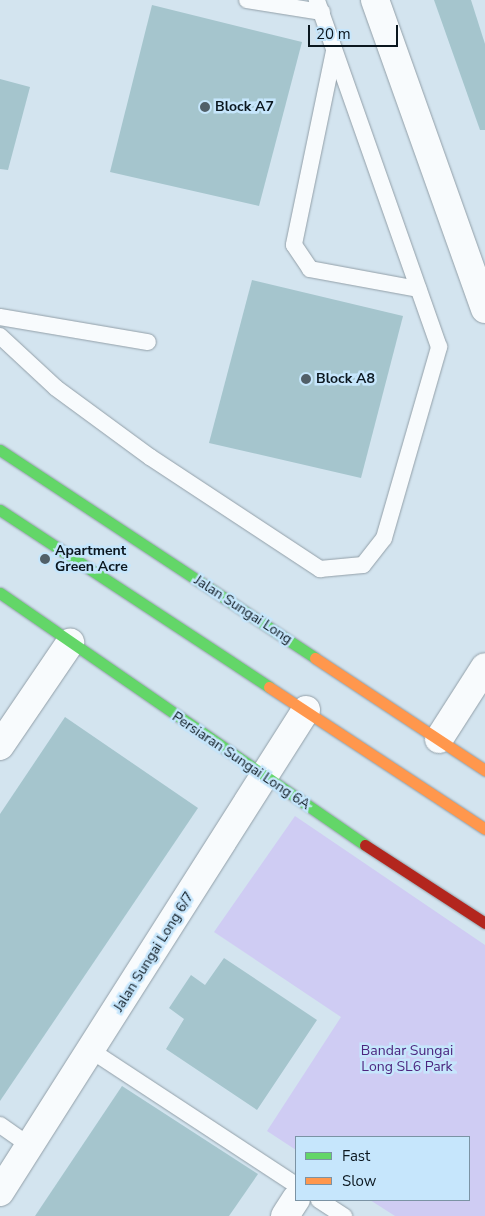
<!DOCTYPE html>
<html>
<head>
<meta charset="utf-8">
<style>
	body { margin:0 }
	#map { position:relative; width:485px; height:1216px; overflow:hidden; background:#d3e4ef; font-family:"Nunito Sans",sans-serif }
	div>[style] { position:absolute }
	.green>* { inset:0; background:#cfccf3 }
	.building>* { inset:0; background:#a5c5cd }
	.roads { filter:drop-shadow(0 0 1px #929fa8) drop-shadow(0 0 1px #929fa8) }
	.lane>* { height:16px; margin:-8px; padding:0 8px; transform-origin:8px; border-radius:8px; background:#f8fbfd }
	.street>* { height:28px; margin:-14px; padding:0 14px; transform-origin:14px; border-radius:14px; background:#f8fbfd }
	.fast>* { height:11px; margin:-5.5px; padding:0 5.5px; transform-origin:5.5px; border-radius:5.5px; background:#63d668 }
	.slow>* { height:11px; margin:-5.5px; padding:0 5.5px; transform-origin:5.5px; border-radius:5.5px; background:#ff974d }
	.jam>* { height:11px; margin:-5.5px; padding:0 5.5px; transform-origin:5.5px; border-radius:5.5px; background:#b3261e }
	.dots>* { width:14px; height:14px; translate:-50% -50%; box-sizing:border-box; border:2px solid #c6e6fc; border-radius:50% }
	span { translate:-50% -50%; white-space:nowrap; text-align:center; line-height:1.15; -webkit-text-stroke:5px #c6e6fc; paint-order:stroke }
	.poi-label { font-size:14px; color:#0b171f; font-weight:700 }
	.left { translate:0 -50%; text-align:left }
	.street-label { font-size:14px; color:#0b171f }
	.park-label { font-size:14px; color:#4b257e }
	.legend { position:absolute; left:295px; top:1136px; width:175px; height:65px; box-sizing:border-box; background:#c6e6fc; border:1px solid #7b93a4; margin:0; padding:6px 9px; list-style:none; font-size:15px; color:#0b171f }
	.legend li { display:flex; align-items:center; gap:10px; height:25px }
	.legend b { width:25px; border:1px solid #7b93a4 }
	.scale { position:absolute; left:308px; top:25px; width:90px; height:22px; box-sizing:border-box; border:2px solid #0b171f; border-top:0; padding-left:6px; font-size:15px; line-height:18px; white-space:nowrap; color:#0b171f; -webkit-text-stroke:4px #c6e6fc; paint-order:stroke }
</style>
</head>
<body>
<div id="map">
	<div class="green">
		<div style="clip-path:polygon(295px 816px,485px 945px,485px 1216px,395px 1216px,370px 1200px,469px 1200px,469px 1137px,296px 1137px,296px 1150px,267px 1131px,341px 1017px,214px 932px)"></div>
	</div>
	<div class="building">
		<div style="clip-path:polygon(434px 0,471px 0,485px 44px,485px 130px,480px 130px)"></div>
		<div style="clip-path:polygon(152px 5px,302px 42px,259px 206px,110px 172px)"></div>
		<div style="clip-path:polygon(0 79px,30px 87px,8px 170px,0 169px)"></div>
		<div style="clip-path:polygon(252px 280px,403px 316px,361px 478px,209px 443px)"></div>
		<div style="clip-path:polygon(65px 717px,198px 808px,0 1101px,0 814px)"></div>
		<div style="clip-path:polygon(224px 958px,317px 1020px,257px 1110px,166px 1049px,184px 1019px,169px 1008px,191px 975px,205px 985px)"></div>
		<div style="clip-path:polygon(122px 1086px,258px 1174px,229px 1216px,35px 1216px)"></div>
	</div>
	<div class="roads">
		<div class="lane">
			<div style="left:247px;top:0;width:76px;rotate:9.1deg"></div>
			<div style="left:334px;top:51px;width:198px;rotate:101.7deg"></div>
			<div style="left:294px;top:245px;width:29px;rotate:56deg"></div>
			<div style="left:310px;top:269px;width:110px;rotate:10.5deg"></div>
			<div style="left:0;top:317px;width:150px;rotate:9.6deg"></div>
			<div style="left:0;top:336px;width:76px;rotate:42.9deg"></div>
			<div style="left:56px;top:388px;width:117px;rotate:36.3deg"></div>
			<div style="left:150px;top:457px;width:204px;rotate:33.4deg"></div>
			<div style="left:320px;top:569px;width:43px;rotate:-5.3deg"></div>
			<div style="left:363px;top:565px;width:34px;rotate:-52deg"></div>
			<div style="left:384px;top:538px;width:199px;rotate:-73.9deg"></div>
			<div style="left:439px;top:347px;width:368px;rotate:-109.4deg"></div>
			<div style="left:92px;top:1051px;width:244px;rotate:33.3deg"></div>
			<div style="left:0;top:1125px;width:37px;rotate:35deg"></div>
			<div style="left:319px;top:1200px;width:30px;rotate:33deg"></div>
		</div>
		<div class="street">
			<div style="left:375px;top:0;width:328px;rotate:70.4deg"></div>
			<div style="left:439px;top:739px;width:85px;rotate:-57.4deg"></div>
			<div style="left:0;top:746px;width:125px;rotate:-55.8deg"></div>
			<div style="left:0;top:1192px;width:571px;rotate:-57.59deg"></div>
			<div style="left:285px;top:1216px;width:20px;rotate:-57deg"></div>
		</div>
		<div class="fast">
			<div style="left:0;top:450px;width:377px;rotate:33.4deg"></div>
			<div style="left:0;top:510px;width:322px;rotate:33.3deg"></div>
			<div style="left:0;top:593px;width:444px;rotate:34.6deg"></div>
		</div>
		<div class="slow">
			<div style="left:315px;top:658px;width:204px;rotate:33.4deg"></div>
			<div style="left:269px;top:687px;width:258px;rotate:33.3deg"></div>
		</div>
		<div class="jam">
			<div style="left:365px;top:845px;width:143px;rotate:33deg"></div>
		</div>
	</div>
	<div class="dots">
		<div style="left:205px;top:107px;background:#515f68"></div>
		<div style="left:306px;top:379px;background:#515f68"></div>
		<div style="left:45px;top:559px;background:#515f68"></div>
	</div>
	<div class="poi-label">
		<span class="left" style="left:215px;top:107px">Block A7</span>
		<span class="left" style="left:316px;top:379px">Block A8</span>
		<span class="left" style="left:55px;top:559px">Apartment<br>Green Acre</span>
	</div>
	<div class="street-label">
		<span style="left:243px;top:610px;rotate:33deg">Jalan Sungai Long</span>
		<span style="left:241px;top:761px;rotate:34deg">Persiaran Sungai Long 6A</span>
		<span style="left:154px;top:952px;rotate:-58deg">Jalan Sungai Long 6/7</span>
	</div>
	<div class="park-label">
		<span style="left:407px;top:1059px">Bandar Sungai<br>Long SL6 Park</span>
	</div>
	<ul class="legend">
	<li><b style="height:6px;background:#63d668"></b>Fast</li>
	<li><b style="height:6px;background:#ff974d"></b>Slow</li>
	</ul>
	<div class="scale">20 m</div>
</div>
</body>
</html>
